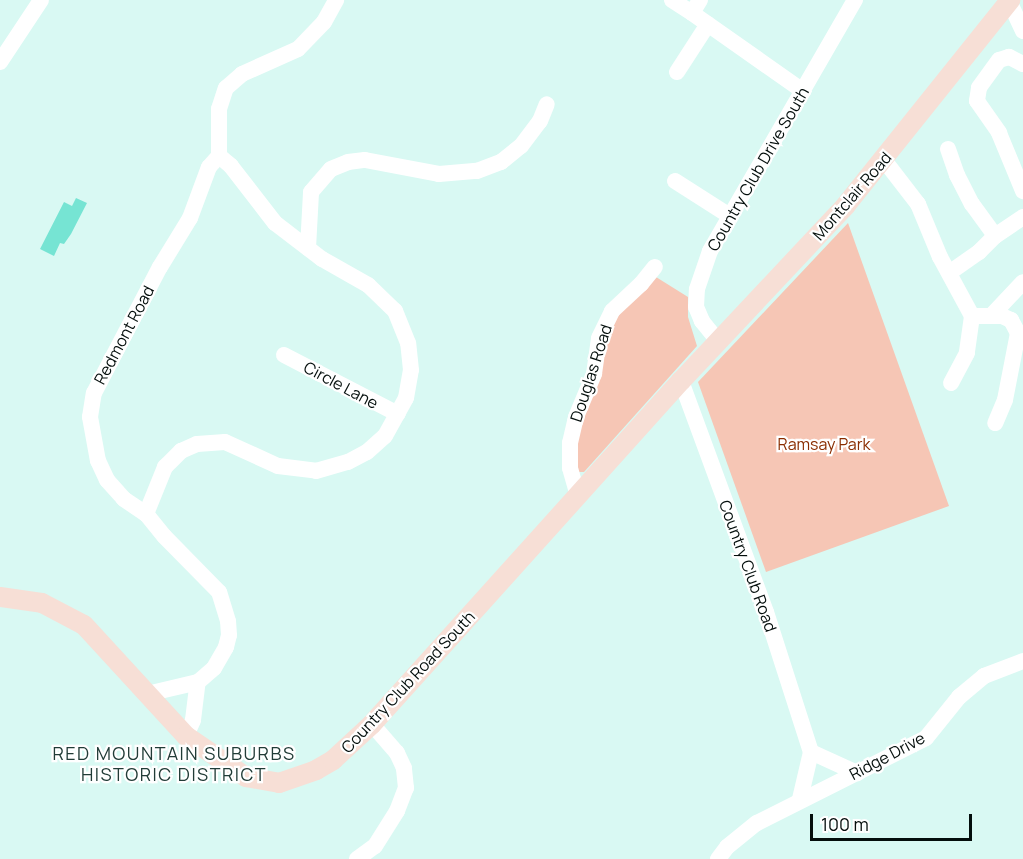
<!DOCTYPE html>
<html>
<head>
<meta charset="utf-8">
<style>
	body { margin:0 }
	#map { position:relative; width:1023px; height:859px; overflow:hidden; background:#d9f9f3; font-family:Manrope,sans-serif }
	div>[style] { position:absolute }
	.green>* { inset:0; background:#f6c6b5 }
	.building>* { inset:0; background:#76e4d3 }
	.minor>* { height:16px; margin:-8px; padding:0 8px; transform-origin:8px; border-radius:8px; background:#fff }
	.major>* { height:20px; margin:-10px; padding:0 10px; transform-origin:10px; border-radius:10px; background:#f7dfd6 }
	span { translate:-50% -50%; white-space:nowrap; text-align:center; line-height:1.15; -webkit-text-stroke:4.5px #fff; paint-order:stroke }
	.street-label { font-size:16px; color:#040e0c }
	.park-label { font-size:16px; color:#8a2d01 }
	.neighbourhood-label { font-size:18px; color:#213c37; letter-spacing:1.5px }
	.scale { position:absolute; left:810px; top:814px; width:162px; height:27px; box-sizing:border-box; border:3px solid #040e0c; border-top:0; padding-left:8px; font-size:18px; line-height:21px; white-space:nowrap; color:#040e0c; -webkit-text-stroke:4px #fff; paint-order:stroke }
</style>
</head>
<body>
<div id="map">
	<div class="green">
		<div style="clip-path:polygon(848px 223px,949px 506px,766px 572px,698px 382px)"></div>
		<div style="clip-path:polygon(656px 277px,688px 297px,688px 317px,697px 346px,584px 472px,579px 472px,575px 466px,575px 434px,609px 324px)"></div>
	</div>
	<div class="building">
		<div style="clip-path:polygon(76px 198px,87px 203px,71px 234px,64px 244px,60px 243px,54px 256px,40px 249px,64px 202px,72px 206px)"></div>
	</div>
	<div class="minor">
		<div style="left:672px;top:0;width:24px;rotate:33deg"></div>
		<div style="left:700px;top:0;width:15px;rotate:122deg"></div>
		<div style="left:692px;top:13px;width:136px;rotate:35.1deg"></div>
		<div style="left:1009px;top:1px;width:33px;rotate:65deg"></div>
		<div style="left:0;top:62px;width:74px;rotate:-56.5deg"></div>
		<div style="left:1023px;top:64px;width:16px;rotate:-153deg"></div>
		<div style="left:1009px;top:57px;width:10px;rotate:163deg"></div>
		<div style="left:999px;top:60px;width:34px;rotate:126deg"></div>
		<div style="left:979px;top:88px;width:13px;rotate:99deg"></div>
		<div style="left:977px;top:101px;width:39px;rotate:55deg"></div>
		<div style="left:999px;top:133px;width:63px;rotate:67.5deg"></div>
		<div style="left:677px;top:72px;width:57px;rotate:-57.1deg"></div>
		<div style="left:948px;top:149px;width:28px;rotate:71deg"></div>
		<div style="left:957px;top:175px;width:33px;rotate:63deg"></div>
		<div style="left:972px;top:204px;width:39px;rotate:54deg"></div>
		<div style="left:884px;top:160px;width:56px;rotate:52.3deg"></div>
		<div style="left:918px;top:204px;width:57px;rotate:67.5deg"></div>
		<div style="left:940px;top:257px;width:67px;rotate:61.5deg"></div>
		<div style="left:972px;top:316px;width:37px;rotate:98deg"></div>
		<div style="left:967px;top:353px;width:34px;rotate:118deg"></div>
		<div style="left:675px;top:181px;width:65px;rotate:32.5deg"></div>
		<div style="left:308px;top:248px;width:56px;rotate:-86.9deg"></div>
		<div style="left:311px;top:192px;width:30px;rotate:-49deg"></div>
		<div style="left:331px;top:169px;width:18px;rotate:-22deg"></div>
		<div style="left:348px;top:162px;width:17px;rotate:-7deg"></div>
		<div style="left:365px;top:160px;width:75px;rotate:10.7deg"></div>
		<div style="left:439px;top:174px;width:38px;rotate:-5deg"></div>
		<div style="left:477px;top:171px;width:26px;rotate:-21deg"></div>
		<div style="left:501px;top:162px;width:26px;rotate:-39deg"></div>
		<div style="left:521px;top:146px;width:31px;rotate:-53deg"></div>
		<div style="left:540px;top:121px;width:18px;rotate:-68deg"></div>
		<div style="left:949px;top:273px;width:37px;rotate:-35deg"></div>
		<div style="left:979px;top:252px;width:23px;rotate:-45deg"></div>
		<div style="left:995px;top:236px;width:34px;rotate:-34deg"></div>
		<div style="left:992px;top:315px;width:45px;rotate:-46.8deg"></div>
		<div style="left:972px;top:316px;width:30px"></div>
		<div style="left:1002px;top:316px;width:10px;rotate:24deg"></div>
		<div style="left:1011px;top:320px;width:15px;rotate:62deg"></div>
		<div style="left:1018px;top:333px;width:68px;rotate:101deg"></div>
		<div style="left:1005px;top:400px;width:25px;rotate:113deg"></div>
		<div style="left:718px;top:341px;width:26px;rotate:-129deg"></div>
		<div style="left:702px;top:321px;width:15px;rotate:-113deg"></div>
		<div style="left:696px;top:307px;width:18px;rotate:-87deg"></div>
		<div style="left:697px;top:289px;width:40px;rotate:-71.1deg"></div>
		<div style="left:710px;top:251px;width:290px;rotate:-60deg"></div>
		<div style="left:284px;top:355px;width:128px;rotate:27.4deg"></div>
		<div style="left:681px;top:381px;width:246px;rotate:69.8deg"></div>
		<div style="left:766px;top:612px;width:147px;rotate:72.2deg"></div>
		<div style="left:811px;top:752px;width:48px;rotate:103.2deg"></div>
		<div style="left:578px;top:496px;width:29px;rotate:-106deg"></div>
		<div style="left:570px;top:468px;width:25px;rotate:-90deg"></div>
		<div style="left:570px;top:443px;width:27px;rotate:-77deg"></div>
		<div style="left:576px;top:417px;width:47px;rotate:-67.3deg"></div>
		<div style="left:594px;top:374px;width:36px;rotate:-82deg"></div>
		<div style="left:599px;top:338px;width:30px;rotate:-64deg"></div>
		<div style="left:612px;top:311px;width:40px;rotate:-43deg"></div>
		<div style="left:641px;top:284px;width:22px;rotate:-51deg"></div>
		<div style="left:146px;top:514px;width:51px;rotate:-68deg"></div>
		<div style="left:165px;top:467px;width:23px;rotate:-45deg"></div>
		<div style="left:181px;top:451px;width:17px;rotate:-24deg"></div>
		<div style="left:197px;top:444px;width:28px;rotate:-4deg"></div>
		<div style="left:225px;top:442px;width:58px;rotate:24.4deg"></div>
		<div style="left:278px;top:466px;width:38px;rotate:7deg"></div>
		<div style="left:316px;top:471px;width:33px;rotate:-16deg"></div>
		<div style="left:348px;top:462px;width:21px;rotate:-28deg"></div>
		<div style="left:367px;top:452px;width:24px;rotate:-42deg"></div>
		<div style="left:385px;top:436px;width:43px;rotate:-61.1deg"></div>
		<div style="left:406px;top:398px;width:28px;rotate:-80deg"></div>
		<div style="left:411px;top:370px;width:27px;rotate:-96deg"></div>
		<div style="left:408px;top:343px;width:35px;rotate:-112deg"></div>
		<div style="left:395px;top:311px;width:37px;rotate:-136deg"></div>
		<div style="left:368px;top:285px;width:53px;rotate:-150.5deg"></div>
		<div style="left:322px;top:259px;width:59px;rotate:-142.5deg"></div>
		<div style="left:275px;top:223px;width:72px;rotate:-127.7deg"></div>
		<div style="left:231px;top:166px;width:16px;rotate:-140deg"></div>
		<div style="left:147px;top:694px;width:52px;rotate:-13.2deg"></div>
		<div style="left:186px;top:736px;width:17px;rotate:-66deg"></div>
		<div style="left:193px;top:720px;width:38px;rotate:-83deg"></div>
		<div style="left:198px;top:682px;width:21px;rotate:-41deg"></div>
		<div style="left:214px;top:668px;width:24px;rotate:-60deg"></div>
		<div style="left:226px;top:647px;width:12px;rotate:-76deg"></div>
		<div style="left:229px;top:635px;width:14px;rotate:-94deg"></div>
		<div style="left:228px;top:621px;width:30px;rotate:-107deg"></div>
		<div style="left:219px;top:592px;width:78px;rotate:-134.5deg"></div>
		<div style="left:164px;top:536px;width:28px;rotate:-129deg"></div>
		<div style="left:146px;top:514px;width:27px;rotate:-146deg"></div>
		<div style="left:124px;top:499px;width:25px;rotate:-132deg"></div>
		<div style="left:107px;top:480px;width:21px;rotate:-115deg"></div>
		<div style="left:98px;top:461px;width:45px;rotate:-100.3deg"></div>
		<div style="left:90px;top:417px;width:24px;rotate:-81deg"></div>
		<div style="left:94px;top:393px;width:142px;rotate:-62.4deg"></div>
		<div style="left:160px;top:267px;width:57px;rotate:-58.5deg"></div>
		<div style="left:190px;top:218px;width:54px;rotate:-69.6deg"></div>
		<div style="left:209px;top:167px;width:15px;rotate:-48deg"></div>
		<div style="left:219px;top:156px;width:47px;rotate:-90deg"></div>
		<div style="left:219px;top:109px;width:22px;rotate:-72deg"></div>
		<div style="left:226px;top:88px;width:21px;rotate:-41deg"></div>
		<div style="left:242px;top:74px;width:61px;rotate:-24.1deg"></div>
		<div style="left:298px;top:49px;width:37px;rotate:-46deg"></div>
		<div style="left:324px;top:22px;width:25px;rotate:-61deg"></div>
		<div style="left:811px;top:752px;width:51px;rotate:24.5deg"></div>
		<div style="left:357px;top:859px;width:22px;rotate:-36deg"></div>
		<div style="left:375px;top:846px;width:41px;rotate:-57.8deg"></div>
		<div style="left:397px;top:811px;width:25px;rotate:-69deg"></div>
		<div style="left:406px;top:788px;width:20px;rotate:-96deg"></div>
		<div style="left:404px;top:768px;width:17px;rotate:-115deg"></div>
		<div style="left:397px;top:753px;width:38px;rotate:-131deg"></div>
		<div style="left:718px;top:859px;width:15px;rotate:-53deg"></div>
		<div style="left:727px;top:847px;width:38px;rotate:-39deg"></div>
		<div style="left:757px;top:823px;width:189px;rotate:-26.7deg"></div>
		<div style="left:926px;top:738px;width:53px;rotate:-51.2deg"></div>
		<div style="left:959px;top:697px;width:33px;rotate:-40deg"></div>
		<div style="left:984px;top:676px;width:42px;rotate:-21deg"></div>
	</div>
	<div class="major">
		<div style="left:0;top:597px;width:42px;rotate:8.1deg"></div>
		<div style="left:42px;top:603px;width:47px;rotate:27.6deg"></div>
		<div style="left:84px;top:625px;width:151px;rotate:47.4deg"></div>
		<div style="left:186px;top:736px;width:73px;rotate:34.3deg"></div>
		<div style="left:246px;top:777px;width:34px;rotate:10deg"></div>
		<div style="left:279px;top:783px;width:39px;rotate:-19deg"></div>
		<div style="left:316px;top:770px;width:20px;rotate:-30deg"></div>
		<div style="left:333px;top:760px;width:53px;rotate:-42.7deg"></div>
		<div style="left:372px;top:724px;width:462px;rotate:-48deg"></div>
		<div style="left:681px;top:381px;width:241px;rotate:-46.8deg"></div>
		<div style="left:846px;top:205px;width:263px;rotate:-51.3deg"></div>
	</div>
	<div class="street-label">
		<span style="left:758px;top:169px;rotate:-60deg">Country Club Drive South</span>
		<span style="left:852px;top:196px;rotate:-49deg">Montclair Road</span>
		<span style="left:124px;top:335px;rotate:-62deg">Redmont Road</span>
		<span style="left:591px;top:373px;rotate:-72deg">Douglas Road</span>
		<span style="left:341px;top:385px;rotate:28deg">Circle Lane</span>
		<span style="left:748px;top:566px;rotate:70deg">Country Club Road</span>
		<span style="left:408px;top:682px;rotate:-47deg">Country Club Road South</span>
		<span style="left:887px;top:756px;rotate:-28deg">Ridge Drive</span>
	</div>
	<div class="park-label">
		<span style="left:824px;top:444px">Ramsay Park</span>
	</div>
	<div class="neighbourhood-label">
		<span style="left:174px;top:764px">RED MOUNTAIN SUBURBS<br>HISTORIC DISTRICT</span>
	</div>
	<div class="scale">100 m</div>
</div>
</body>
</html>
